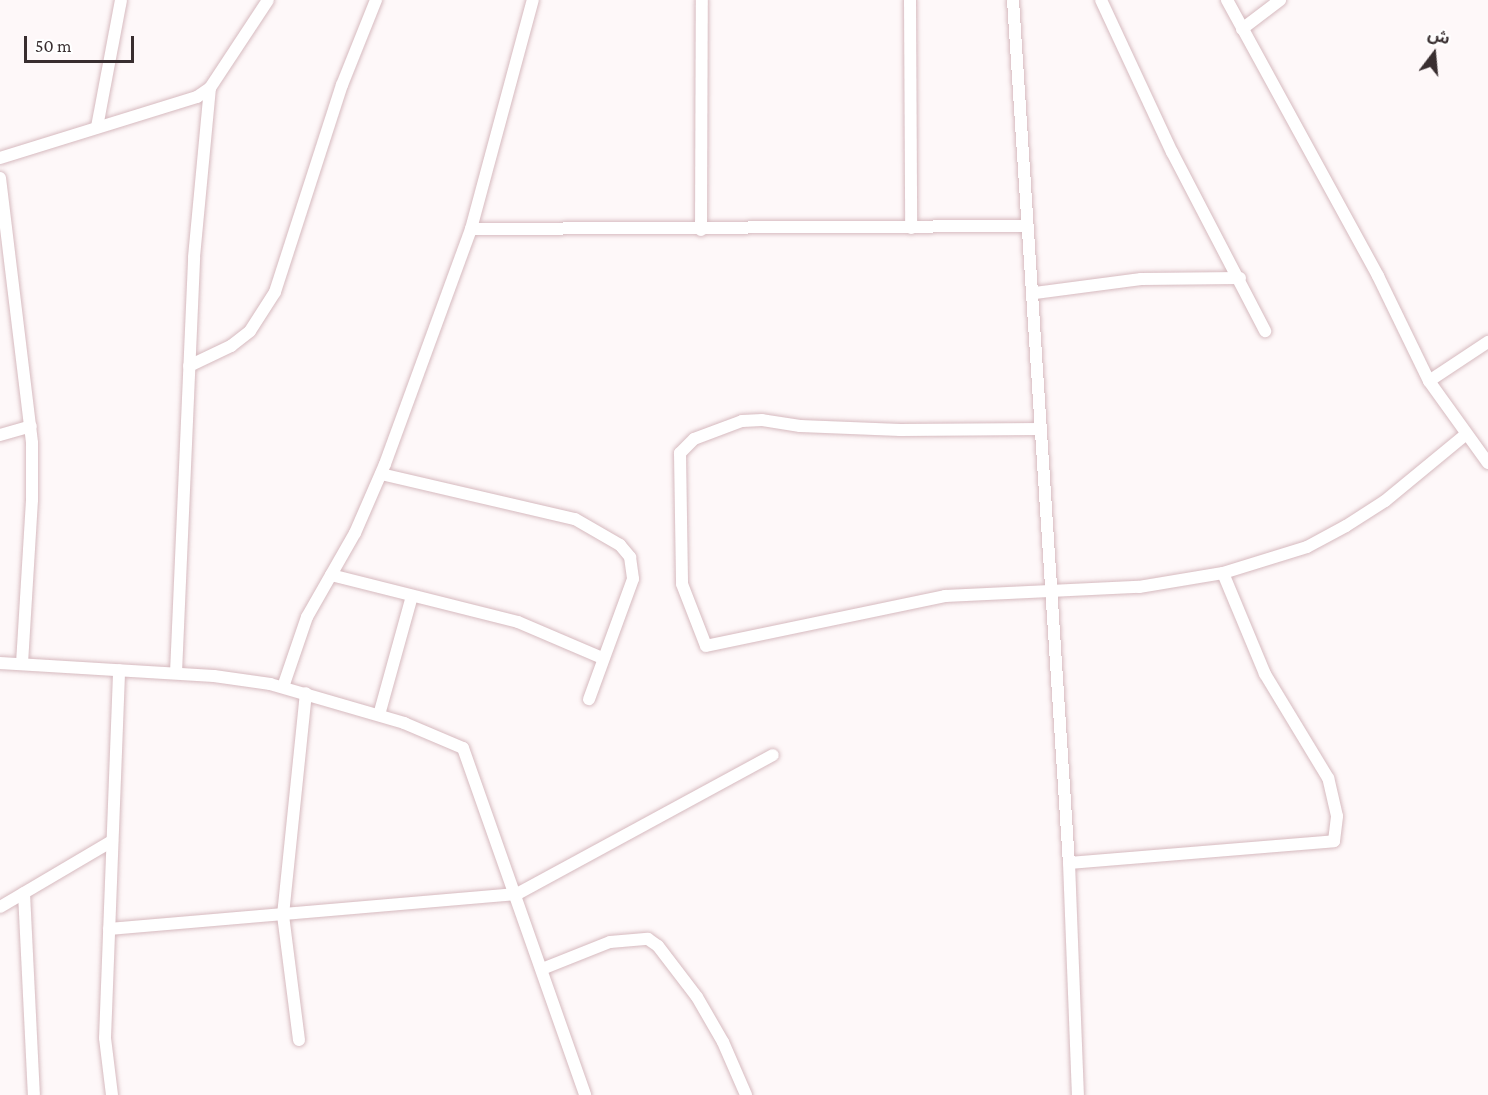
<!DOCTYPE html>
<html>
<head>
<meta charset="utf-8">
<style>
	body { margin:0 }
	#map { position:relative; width:1488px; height:1095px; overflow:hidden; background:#fef8f9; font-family:"Crimson Pro","Noto Sans Arabic",serif }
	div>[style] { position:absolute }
	.roads { filter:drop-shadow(0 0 2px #d6babf) drop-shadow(0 0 2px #d6babf) }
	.minor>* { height:12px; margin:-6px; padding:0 6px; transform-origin:6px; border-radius:6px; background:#fff }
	span { translate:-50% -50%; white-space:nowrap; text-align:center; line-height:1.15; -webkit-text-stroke:6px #fff; paint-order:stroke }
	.north { position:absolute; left:1404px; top:24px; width:60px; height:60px; -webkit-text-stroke:4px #fff; paint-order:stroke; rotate:16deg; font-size:16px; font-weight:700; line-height:24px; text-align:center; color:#392e30 }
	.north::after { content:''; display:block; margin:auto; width:21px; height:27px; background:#392e30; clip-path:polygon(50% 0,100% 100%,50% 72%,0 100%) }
	.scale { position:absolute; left:24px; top:36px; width:110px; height:27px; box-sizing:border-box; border:3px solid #392e30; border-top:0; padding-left:8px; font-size:18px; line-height:21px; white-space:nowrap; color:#392e30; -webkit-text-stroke:4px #fff; paint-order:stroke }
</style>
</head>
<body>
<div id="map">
	<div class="roads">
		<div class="minor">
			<div style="left:910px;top:0;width:228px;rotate:89.7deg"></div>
			<div style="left:1013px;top:0;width:865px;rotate:86.29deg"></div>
			<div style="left:1069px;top:863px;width:232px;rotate:87.8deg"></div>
			<div style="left:1101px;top:0;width:168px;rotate:65deg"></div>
			<div style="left:1172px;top:152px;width:202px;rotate:62.5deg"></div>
			<div style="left:1227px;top:0;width:315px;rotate:61.3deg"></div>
			<div style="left:1378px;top:276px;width:117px;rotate:64.1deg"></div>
			<div style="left:1429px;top:381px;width:101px;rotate:54.3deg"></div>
			<div style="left:1242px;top:29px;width:48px;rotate:-37.3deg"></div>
			<div style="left:97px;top:127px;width:129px;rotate:-79.3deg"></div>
			<div style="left:0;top:158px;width:206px;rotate:-17.2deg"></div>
			<div style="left:197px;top:97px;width:16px;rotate:-35deg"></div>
			<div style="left:210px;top:88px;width:105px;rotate:-56.6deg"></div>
			<div style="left:0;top:178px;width:267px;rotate:83.1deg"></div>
			<div style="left:32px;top:443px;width:57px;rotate:90deg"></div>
			<div style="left:32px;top:500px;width:164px;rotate:93.5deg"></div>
			<div style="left:471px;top:229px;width:556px;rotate:-0.31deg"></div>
			<div style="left:701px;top:230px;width:230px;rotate:-89.8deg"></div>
			<div style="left:1035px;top:293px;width:107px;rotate:-7.5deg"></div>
			<div style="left:1141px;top:279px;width:99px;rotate:-0.6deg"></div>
			<div style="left:189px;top:366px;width:47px;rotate:-25.5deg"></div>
			<div style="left:231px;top:346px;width:24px;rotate:-38deg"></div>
			<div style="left:250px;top:331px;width:46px;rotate:-57.3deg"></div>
			<div style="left:275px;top:292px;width:218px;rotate:-72.1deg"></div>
			<div style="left:342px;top:85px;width:92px;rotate:-68.2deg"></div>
			<div style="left:1429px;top:381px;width:71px;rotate:-33.5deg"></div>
			<div style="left:1041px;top:429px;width:141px;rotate:179.6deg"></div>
			<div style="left:900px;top:430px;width:100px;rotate:-177.7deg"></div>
			<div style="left:800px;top:426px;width:38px;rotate:-171deg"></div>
			<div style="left:762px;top:420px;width:20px;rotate:177deg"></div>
			<div style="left:742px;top:421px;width:51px;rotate:159.4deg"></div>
			<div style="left:694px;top:439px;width:20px;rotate:135deg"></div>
			<div style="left:680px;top:453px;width:131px;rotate:89.1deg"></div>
			<div style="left:682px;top:584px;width:66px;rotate:68.8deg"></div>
			<div style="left:706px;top:646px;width:244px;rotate:-11.8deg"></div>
			<div style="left:945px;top:596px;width:194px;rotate:-2.7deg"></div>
			<div style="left:1139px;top:587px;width:85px;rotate:-9.5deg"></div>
			<div style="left:1223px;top:573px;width:88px;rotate:-17.2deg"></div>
			<div style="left:1307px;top:547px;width:44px;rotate:-28.3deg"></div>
			<div style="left:1346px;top:526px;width:46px;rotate:-32.7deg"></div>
			<div style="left:1385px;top:501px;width:104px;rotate:-39.5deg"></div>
			<div style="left:0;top:435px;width:32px;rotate:-16deg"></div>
			<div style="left:381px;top:474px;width:199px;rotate:13.1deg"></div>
			<div style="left:575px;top:519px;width:52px;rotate:30deg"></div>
			<div style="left:620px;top:545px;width:16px;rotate:50deg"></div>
			<div style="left:630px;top:557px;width:22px;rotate:82deg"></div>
			<div style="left:633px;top:579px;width:128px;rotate:110.1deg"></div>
			<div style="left:331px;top:575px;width:193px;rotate:14.1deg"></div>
			<div style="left:518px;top:622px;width:91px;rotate:23.2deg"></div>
			<div style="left:0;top:663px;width:214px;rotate:3.5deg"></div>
			<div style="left:214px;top:676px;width:57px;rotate:8.1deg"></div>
			<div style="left:270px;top:684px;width:140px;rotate:16.2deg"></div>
			<div style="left:404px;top:723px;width:64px;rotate:23deg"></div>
			<div style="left:463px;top:748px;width:368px;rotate:70.6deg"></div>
			<div style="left:176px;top:673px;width:416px;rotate:-87.5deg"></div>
			<div style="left:194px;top:257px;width:170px;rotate:-84.6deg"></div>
			<div style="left:283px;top:687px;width:74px;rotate:-71.1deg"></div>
			<div style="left:307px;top:617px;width:97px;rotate:-60.3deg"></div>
			<div style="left:355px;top:533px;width:75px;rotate:-66.5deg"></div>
			<div style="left:385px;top:464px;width:250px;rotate:-69.9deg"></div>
			<div style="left:471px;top:229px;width:237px;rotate:-74.9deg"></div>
			<div style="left:379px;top:715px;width:123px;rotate:-74.5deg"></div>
			<div style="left:1069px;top:863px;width:266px;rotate:-4.7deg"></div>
			<div style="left:1334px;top:841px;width:25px;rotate:-83deg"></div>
			<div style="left:1337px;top:816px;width:39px;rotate:-103deg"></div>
			<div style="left:1328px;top:778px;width:122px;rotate:-121.2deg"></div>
			<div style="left:1265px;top:674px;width:109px;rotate:-112.6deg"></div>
			<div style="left:24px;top:893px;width:202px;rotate:87.2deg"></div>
			<div style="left:0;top:907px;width:130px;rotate:-30.5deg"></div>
			<div style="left:109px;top:929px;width:409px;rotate:-4.9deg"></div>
			<div style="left:517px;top:894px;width:291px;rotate:-28.5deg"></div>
			<div style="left:542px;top:969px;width:73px;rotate:-21.7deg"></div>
			<div style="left:610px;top:942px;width:38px;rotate:-5deg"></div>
			<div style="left:648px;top:939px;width:12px;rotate:35deg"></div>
			<div style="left:658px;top:946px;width:64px;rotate:52.6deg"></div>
			<div style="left:697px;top:997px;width:52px;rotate:60deg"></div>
			<div style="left:723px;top:1042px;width:58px;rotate:66.5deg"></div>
			<div style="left:299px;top:1040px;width:126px;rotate:-97.3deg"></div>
			<div style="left:283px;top:915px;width:223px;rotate:-84.1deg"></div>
			<div style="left:112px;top:1095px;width:57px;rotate:-97deg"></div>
			<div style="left:105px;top:1038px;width:368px;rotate:-87.8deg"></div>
		</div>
	</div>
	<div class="north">ش</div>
	<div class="scale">50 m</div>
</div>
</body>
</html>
